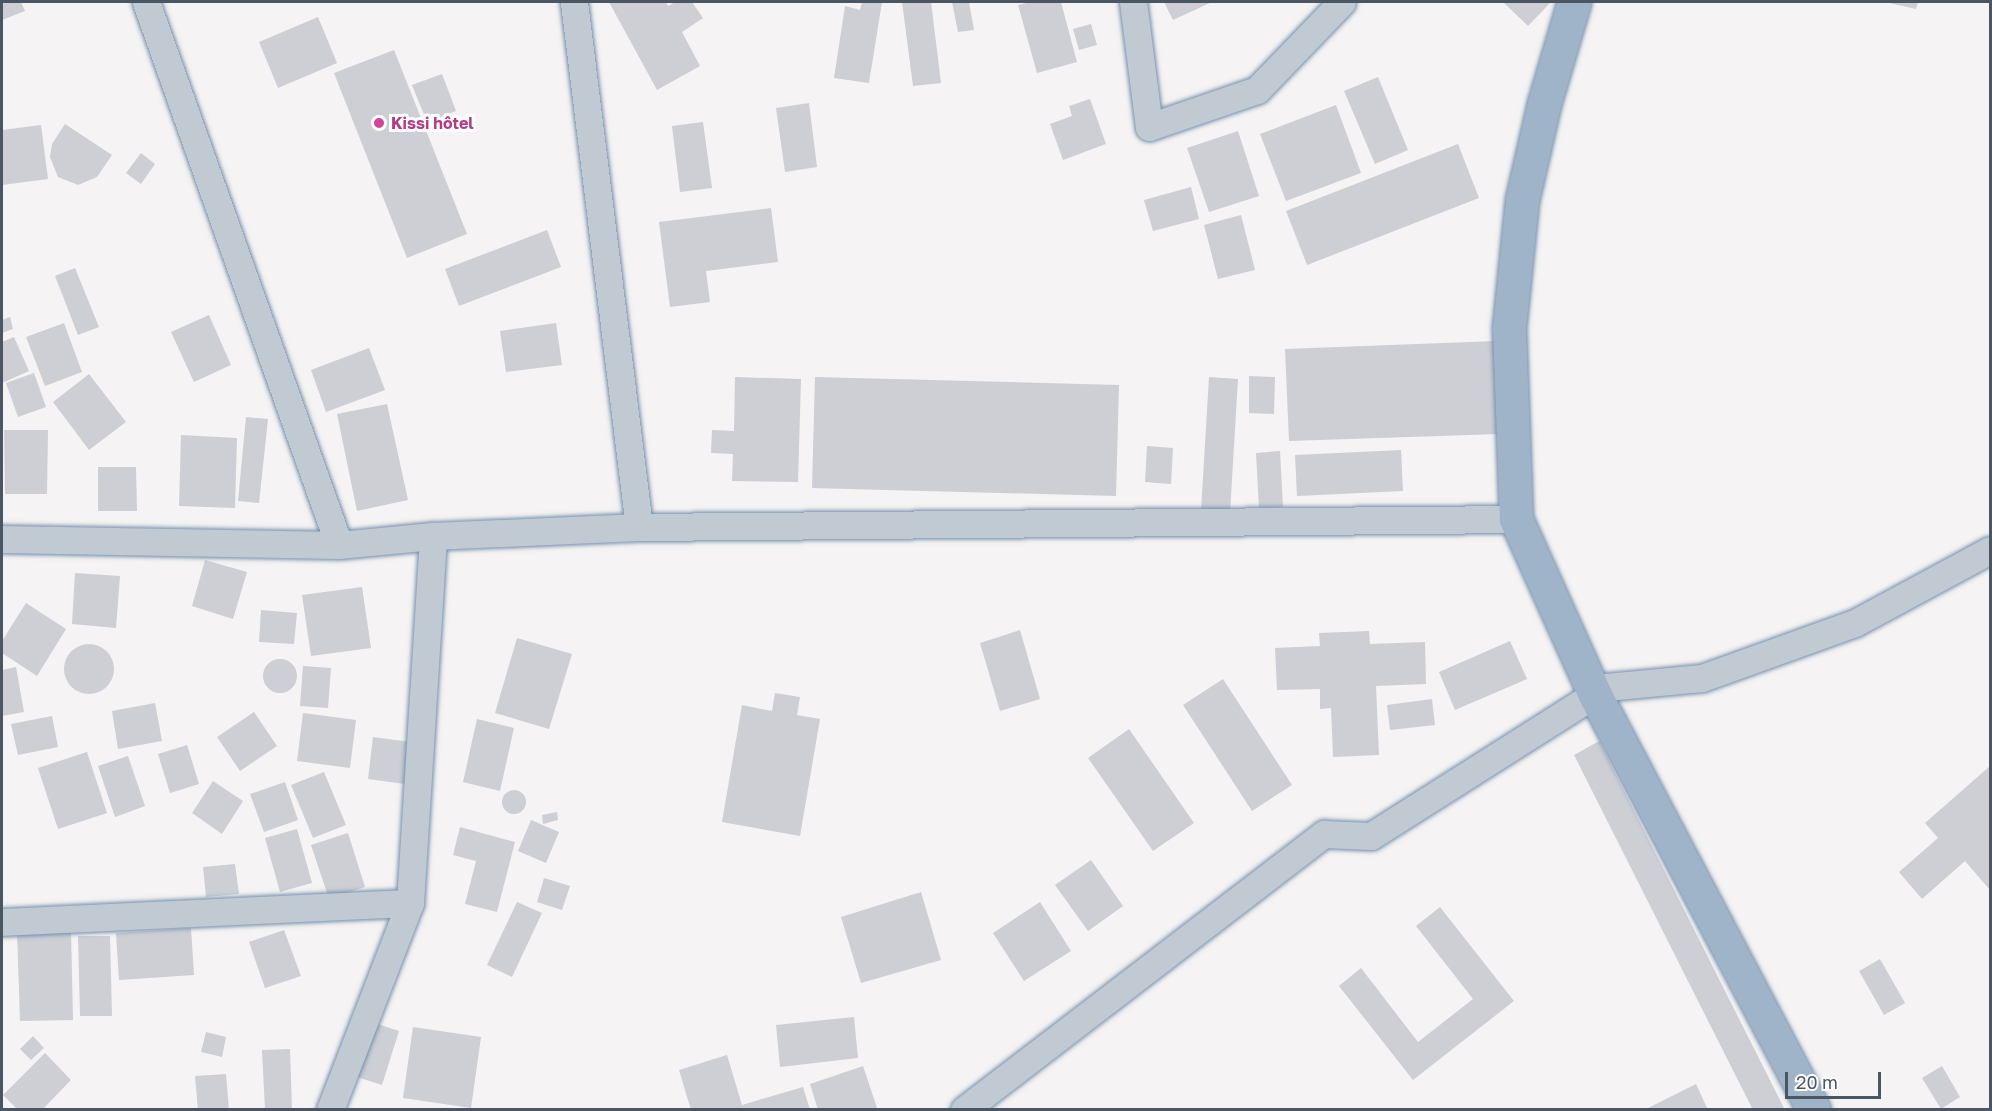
<!DOCTYPE html>
<html>
<head>
<meta charset="utf-8">
<style>
	body { margin:0 }
	#map { position:relative; width:1992px; height:1111px; overflow:hidden; background:#f5f3f3; font-family:"Golos Text",sans-serif }
	div>[style] { position:absolute }
	.building>* { inset:0; background:#cdcfd5 }
	.round { border-radius:50% }
	.roads { filter:drop-shadow(0 0 2px #7690ad) drop-shadow(0 0 2px #7690ad) }
	.minor>* { height:27px; margin:-13.5px; padding:0 13.5px; transform-origin:13.5px; border-radius:13.5px; background:#c1cad2 }
	.trunk>* { height:33px; margin:-16.5px; padding:0 16.5px; transform-origin:16.5px; border-radius:16.5px; background:#9fb4c9 }
	.dots>* { width:16px; height:16px; translate:-50% -50%; box-sizing:border-box; border:3px solid #fff; border-radius:50% }
	span { translate:-50% -50%; white-space:nowrap; text-align:center; line-height:1.15; -webkit-text-stroke:6px #fff; paint-order:stroke }
	.hotel-label { font-size:16px; color:#b23c85; font-weight:700 }
	.left { translate:0 -50%; text-align:left }
	.frame { position:absolute; inset:0; border:3px solid #4a5661; pointer-events:none }
	.scale { position:absolute; left:1785px; top:1072px; width:96px; height:27px; box-sizing:border-box; border:3px solid #4a5661; border-top:0; padding-left:8px; font-size:18px; line-height:21px; white-space:nowrap; color:#4a5661; -webkit-text-stroke:4px #fff; paint-order:stroke }
</style>
</head>
<body>
<div id="map">
	<div class="building">
		<div style="clip-path:polygon(2px 2px,21px 2px,25px 11px,2px 20px)"></div>
		<div style="clip-path:polygon(609px 2px,666px 2px,668px 6px,675px 2px,692px 2px,703px 18px,682px 32px,700px 66px,657px 90px)"></div>
		<div style="clip-path:polygon(862px 2px,882px 2px,869px 83px,834px 78px,845px 6px,860px 10px)"></div>
		<div style="clip-path:polygon(902px 2px,931px 2px,941px 83px,913px 86px)"></div>
		<div style="clip-path:polygon(952px 2px,969px 2px,974px 30px,958px 32px)"></div>
		<div style="clip-path:polygon(1031px 2px,1061px 2px,1077px 62px,1037px 73px,1018px 5px)"></div>
		<div style="clip-path:polygon(1164px 2px,1212px 2px,1173px 20px)"></div>
		<div style="clip-path:polygon(1503px 2px,1551px 2px,1528px 26px)"></div>
		<div style="clip-path:polygon(1885px 2px,1918px 2px,1916px 9px)"></div>
		<div style="clip-path:polygon(318px 17px,337px 63px,278px 88px,259px 42px)"></div>
		<div style="clip-path:polygon(1091px 24px,1097px 45px,1079px 50px,1073px 29px)"></div>
		<div style="clip-path:polygon(394px 50px,467px 234px,407px 258px,334px 73px)"></div>
		<div style="clip-path:polygon(442px 74px,456px 111px,427px 122px,412px 85px)"></div>
		<div style="clip-path:polygon(1378px 77px,1408px 150px,1375px 164px,1344px 91px)"></div>
		<div style="clip-path:polygon(1090px 99px,1106px 144px,1063px 160px,1050px 124px,1072px 116px,1069px 106px)"></div>
		<div style="clip-path:polygon(809px 103px,817px 167px,785px 172px,776px 108px)"></div>
		<div style="clip-path:polygon(1336px 105px,1361px 173px,1286px 201px,1260px 134px)"></div>
		<div style="clip-path:polygon(703px 122px,712px 188px,680px 192px,672px 126px)"></div>
		<div style="clip-path:polygon(65px 124px,112px 155px,97px 177px,78px 185px,58px 177px,50px 157px,52px 144px)"></div>
		<div style="clip-path:polygon(41px 125px,48px 179px,2px 185px,2px 130px)"></div>
		<div style="clip-path:polygon(1238px 131px,1259px 196px,1209px 212px,1187px 148px)"></div>
		<div style="clip-path:polygon(1458px 144px,1479px 198px,1307px 265px,1286px 211px)"></div>
		<div style="clip-path:polygon(141px 153px,155px 164px,141px 184px,126px 173px)"></div>
		<div style="clip-path:polygon(1191px 187px,1199px 219px,1153px 231px,1144px 200px)"></div>
		<div style="clip-path:polygon(771px 208px,778px 262px,706px 271px,710px 302px,670px 307px,659px 222px)"></div>
		<div style="clip-path:polygon(1241px 215px,1255px 270px,1218px 279px,1204px 225px)"></div>
		<div style="clip-path:polygon(547px 230px,561px 267px,459px 306px,445px 269px)"></div>
		<div style="clip-path:polygon(75px 268px,99px 327px,78px 335px,55px 276px)"></div>
		<div style="clip-path:polygon(209px 315px,231px 365px,194px 382px,171px 332px)"></div>
		<div style="clip-path:polygon(10px 317px,13px 329px,2px 333px,2px 320px)"></div>
		<div style="clip-path:polygon(64px 323px,82px 372px,45px 386px,26px 337px)"></div>
		<div style="clip-path:polygon(556px 323px,562px 365px,506px 372px,500px 331px)"></div>
		<div style="clip-path:polygon(14px 337px,29px 371px,2px 383px,2px 342px)"></div>
		<div style="clip-path:polygon(1496px 341px,1499px 434px,1289px 441px,1285px 349px)"></div>
		<div style="clip-path:polygon(369px 348px,385px 390px,326px 412px,311px 370px)"></div>
		<div style="clip-path:polygon(34px 373px,46px 407px,18px 417px,6px 383px)"></div>
		<div style="clip-path:polygon(89px 374px,126px 422px,89px 450px,53px 402px)"></div>
		<div style="clip-path:polygon(1249px 376px,1275px 377px,1274px 414px,1249px 413px)"></div>
		<div style="clip-path:polygon(735px 377px,801px 379px,798px 482px,732px 481px,733px 454px,711px 453px,712px 430px,734px 431px)"></div>
		<div style="clip-path:polygon(815px 377px,1119px 385px,1116px 496px,812px 488px)"></div>
		<div style="clip-path:polygon(1209px 377px,1238px 379px,1230px 513px,1201px 511px)"></div>
		<div style="clip-path:polygon(387px 404px,408px 500px,357px 511px,337px 414px)"></div>
		<div style="clip-path:polygon(246px 417px,268px 419px,259px 503px,238px 501px)"></div>
		<div style="clip-path:polygon(4px 430px,48px 430px,47px 494px,5px 494px)"></div>
		<div style="clip-path:polygon(181px 435px,237px 438px,235px 508px,179px 506px)"></div>
		<div style="clip-path:polygon(1147px 446px,1173px 448px,1171px 484px,1145px 482px)"></div>
		<div style="clip-path:polygon(1401px 450px,1403px 491px,1297px 496px,1295px 455px)"></div>
		<div style="clip-path:polygon(1280px 451px,1283px 507px,1259px 508px,1256px 453px)"></div>
		<div style="clip-path:polygon(98px 467px,136px 467px,137px 511px,98px 511px)"></div>
		<div style="clip-path:polygon(205px 560px,247px 572px,233px 619px,192px 606px)"></div>
		<div style="clip-path:polygon(75px 573px,120px 576px,116px 628px,72px 624px)"></div>
		<div style="clip-path:polygon(362px 587px,371px 648px,311px 656px,302px 595px)"></div>
		<div style="clip-path:polygon(26px 603px,66px 629px,37px 676px,2px 653px,2px 641px)"></div>
		<div style="clip-path:polygon(261px 610px,297px 613px,294px 644px,259px 642px)"></div>
		<div style="clip-path:polygon(1020px 630px,1040px 699px,1000px 711px,980px 643px)"></div>
		<div style="clip-path:polygon(1369px 631px,1370px 644px,1425px 642px,1426px 684px,1376px 686px,1379px 755px,1333px 757px,1331px 708px,1320px 709px,1320px 689px,1277px 690px,1275px 648px,1320px 646px,1319px 633px)"></div>
		<div style="clip-path:polygon(517px 638px,572px 654px,549px 729px,495px 713px)"></div>
		<div style="clip-path:polygon(1510px 641px,1527px 679px,1455px 710px,1439px 672px)"></div>
		<div class="round" style="left:64px;top:644px;width:50px;height:50px"></div>
		<div class="round" style="left:263px;top:659px;width:34px;height:34px"></div>
		<div style="clip-path:polygon(303px 666px,331px 668px,328px 708px,300px 706px)"></div>
		<div style="clip-path:polygon(16px 667px,24px 712px,2px 716px,2px 670px)"></div>
		<div style="clip-path:polygon(1223px 679px,1292px 785px,1252px 811px,1183px 705px)"></div>
		<div style="clip-path:polygon(775px 693px,800px 697px,797px 715px,820px 719px,800px 836px,722px 822px,742px 705px,772px 711px)"></div>
		<div style="clip-path:polygon(1432px 699px,1435px 725px,1390px 730px,1387px 705px)"></div>
		<div style="clip-path:polygon(155px 703px,162px 741px,118px 749px,112px 711px)"></div>
		<div style="clip-path:polygon(254px 712px,277px 746px,240px 771px,217px 737px)"></div>
		<div style="clip-path:polygon(303px 713px,356px 720px,350px 768px,297px 761px)"></div>
		<div style="clip-path:polygon(52px 716px,58px 747px,18px 755px,11px 724px)"></div>
		<div style="clip-path:polygon(477px 719px,514px 728px,500px 791px,463px 782px)"></div>
		<div style="clip-path:polygon(1129px 729px,1194px 823px,1153px 851px,1088px 758px)"></div>
		<div style="clip-path:polygon(373px 737px,418px 743px,412px 785px,368px 779px)"></div>
		<div style="clip-path:polygon(1599px 741px,1785px 1110px,1753px 1110px,1574px 755px)"></div>
		<div style="clip-path:polygon(187px 745px,199px 784px,170px 793px,158px 754px)"></div>
		<div style="clip-path:polygon(87px 752px,107px 813px,58px 829px,38px 768px)"></div>
		<div style="clip-path:polygon(128px 756px,145px 806px,115px 817px,98px 766px)"></div>
		<div style="clip-path:polygon(1990px 766px,1990px 890px,1965px 861px,1922px 899px,1899px 872px,1938px 838px,1925px 823px)"></div>
		<div style="clip-path:polygon(324px 772px,346px 825px,313px 838px,291px 785px)"></div>
		<div style="clip-path:polygon(213px 781px,243px 801px,222px 834px,192px 813px)"></div>
		<div style="clip-path:polygon(285px 782px,298px 820px,264px 832px,250px 794px)"></div>
		<div class="round" style="left:502px;top:790px;width:24px;height:24px"></div>
		<div style="clip-path:polygon(557px 812px,558px 820px,543px 824px,542px 815px)"></div>
		<div style="clip-path:polygon(531px 820px,559px 832px,546px 863px,518px 851px)"></div>
		<div style="clip-path:polygon(460px 827px,515px 842px,497px 912px,465px 904px,476px 861px,453px 855px)"></div>
		<div style="clip-path:polygon(297px 829px,312px 883px,280px 892px,265px 838px)"></div>
		<div style="clip-path:polygon(348px 833px,365px 887px,329px 899px,311px 845px)"></div>
		<div style="clip-path:polygon(1091px 860px,1123px 906px,1088px 931px,1055px 885px)"></div>
		<div style="clip-path:polygon(235px 864px,239px 894px,206px 897px,203px 867px)"></div>
		<div style="clip-path:polygon(544px 878px,570px 886px,562px 910px,537px 902px)"></div>
		<div style="clip-path:polygon(921px 892px,941px 960px,861px 983px,841px 917px)"></div>
		<div style="clip-path:polygon(517px 902px,542px 913px,512px 977px,487px 965px)"></div>
		<div style="clip-path:polygon(1040px 902px,1071px 951px,1024px 981px,993px 933px)"></div>
		<div style="clip-path:polygon(1440px 907px,1514px 1001px,1413px 1080px,1339px 986px,1361px 968px,1418px 1042px,1473px 999px,1416px 926px)"></div>
		<div style="clip-path:polygon(191px 928px,194px 975px,119px 980px,116px 933px)"></div>
		<div style="clip-path:polygon(71px 930px,73px 1020px,20px 1021px,17px 931px)"></div>
		<div style="clip-path:polygon(284px 930px,301px 976px,265px 988px,249px 942px)"></div>
		<div style="clip-path:polygon(78px 936px,110px 936px,112px 1016px,80px 1016px)"></div>
		<div style="clip-path:polygon(1880px 959px,1905px 1003px,1884px 1015px,1859px 971px)"></div>
		<div style="clip-path:polygon(854px 1017px,858px 1058px,780px 1067px,776px 1025px)"></div>
		<div style="clip-path:polygon(368px 1021px,399px 1031px,382px 1085px,351px 1075px)"></div>
		<div style="clip-path:polygon(413px 1027px,481px 1037px,471px 1108px,403px 1098px)"></div>
		<div style="clip-path:polygon(206px 1032px,226px 1037px,222px 1057px,201px 1052px)"></div>
		<div style="clip-path:polygon(33px 1036px,44px 1048px,31px 1060px,20px 1049px)"></div>
		<div style="clip-path:polygon(290px 1049px,292px 1110px,265px 1110px,262px 1050px)"></div>
		<div style="clip-path:polygon(45px 1053px,71px 1080px,42px 1110px,18px 1110px,3px 1095px)"></div>
		<div style="clip-path:polygon(727px 1055px,742px 1105px,803px 1087px,810px 1110px,691px 1110px,679px 1070px)"></div>
		<div style="clip-path:polygon(863px 1066px,877px 1108px,818px 1110px,810px 1084px)"></div>
		<div style="clip-path:polygon(1942px 1066px,1960px 1097px,1941px 1109px,1922px 1078px)"></div>
		<div style="clip-path:polygon(226px 1074px,229px 1110px,198px 1110px,195px 1076px)"></div>
		<div style="clip-path:polygon(1696px 1084px,1708px 1110px,1644px 1110px)"></div>
	</div>
	<div class="roads">
		<div class="minor">
			<div style="left:146px;top:2px;width:576px;rotate:70.43deg"></div>
			<div style="left:574px;top:2px;width:529px;rotate:82.94deg"></div>
			<div style="left:1133px;top:2px;width:126px;rotate:82.7deg"></div>
			<div style="left:1149px;top:127px;width:114px;rotate:-18.9deg"></div>
			<div style="left:1257px;top:90px;width:122px;rotate:-46deg"></div>
			<div style="left:2px;top:539px;width:337px;rotate:1deg"></div>
			<div style="left:339px;top:545px;width:94px;rotate:-5.5deg"></div>
			<div style="left:433px;top:536px;width:206px;rotate:-2.5deg"></div>
			<div style="left:639px;top:527px;width:877px;rotate:-0.52deg"></div>
			<div style="left:2px;top:922px;width:408px;rotate:-2.7deg"></div>
			<div style="left:330px;top:1110px;width:222px;rotate:-68.9deg"></div>
			<div style="left:410px;top:903px;width:368px;rotate:-86.4deg"></div>
			<div style="left:964px;top:1110px;width:454px;rotate:-37.5deg"></div>
			<div style="left:1324px;top:834px;width:47px;rotate:2.4deg"></div>
			<div style="left:1371px;top:836px;width:278px;rotate:-32.4deg"></div>
			<div style="left:1606px;top:687px;width:96px;rotate:-5.4deg"></div>
			<div style="left:1702px;top:678px;width:163px;rotate:-19.8deg"></div>
			<div style="left:1855px;top:623px;width:153px;rotate:-28.4deg"></div>
		</div>
		<div class="trunk">
			<div style="left:1574px;top:2px;width:106px;rotate:106.4deg"></div>
			<div style="left:1544px;top:104px;width:98px;rotate:102.9deg"></div>
			<div style="left:1522px;top:200px;width:129px;rotate:95.8deg"></div>
			<div style="left:1509px;top:328px;width:191px;rotate:87.9deg"></div>
			<div style="left:1516px;top:519px;width:193px;rotate:65.8deg"></div>
			<div style="left:1595px;top:695px;width:469px;rotate:62.2deg"></div>
		</div>
	</div>
	<div class="dots">
		<div style="left:379px;top:123px;background:#d1479c"></div>
	</div>
	<div class="hotel-label">
		<span class="left" style="left:391px;top:123px">Kissi hôtel</span>
	</div>
	<div class="frame"></div>
	<div class="scale">20 m</div>
</div>
</body>
</html>
